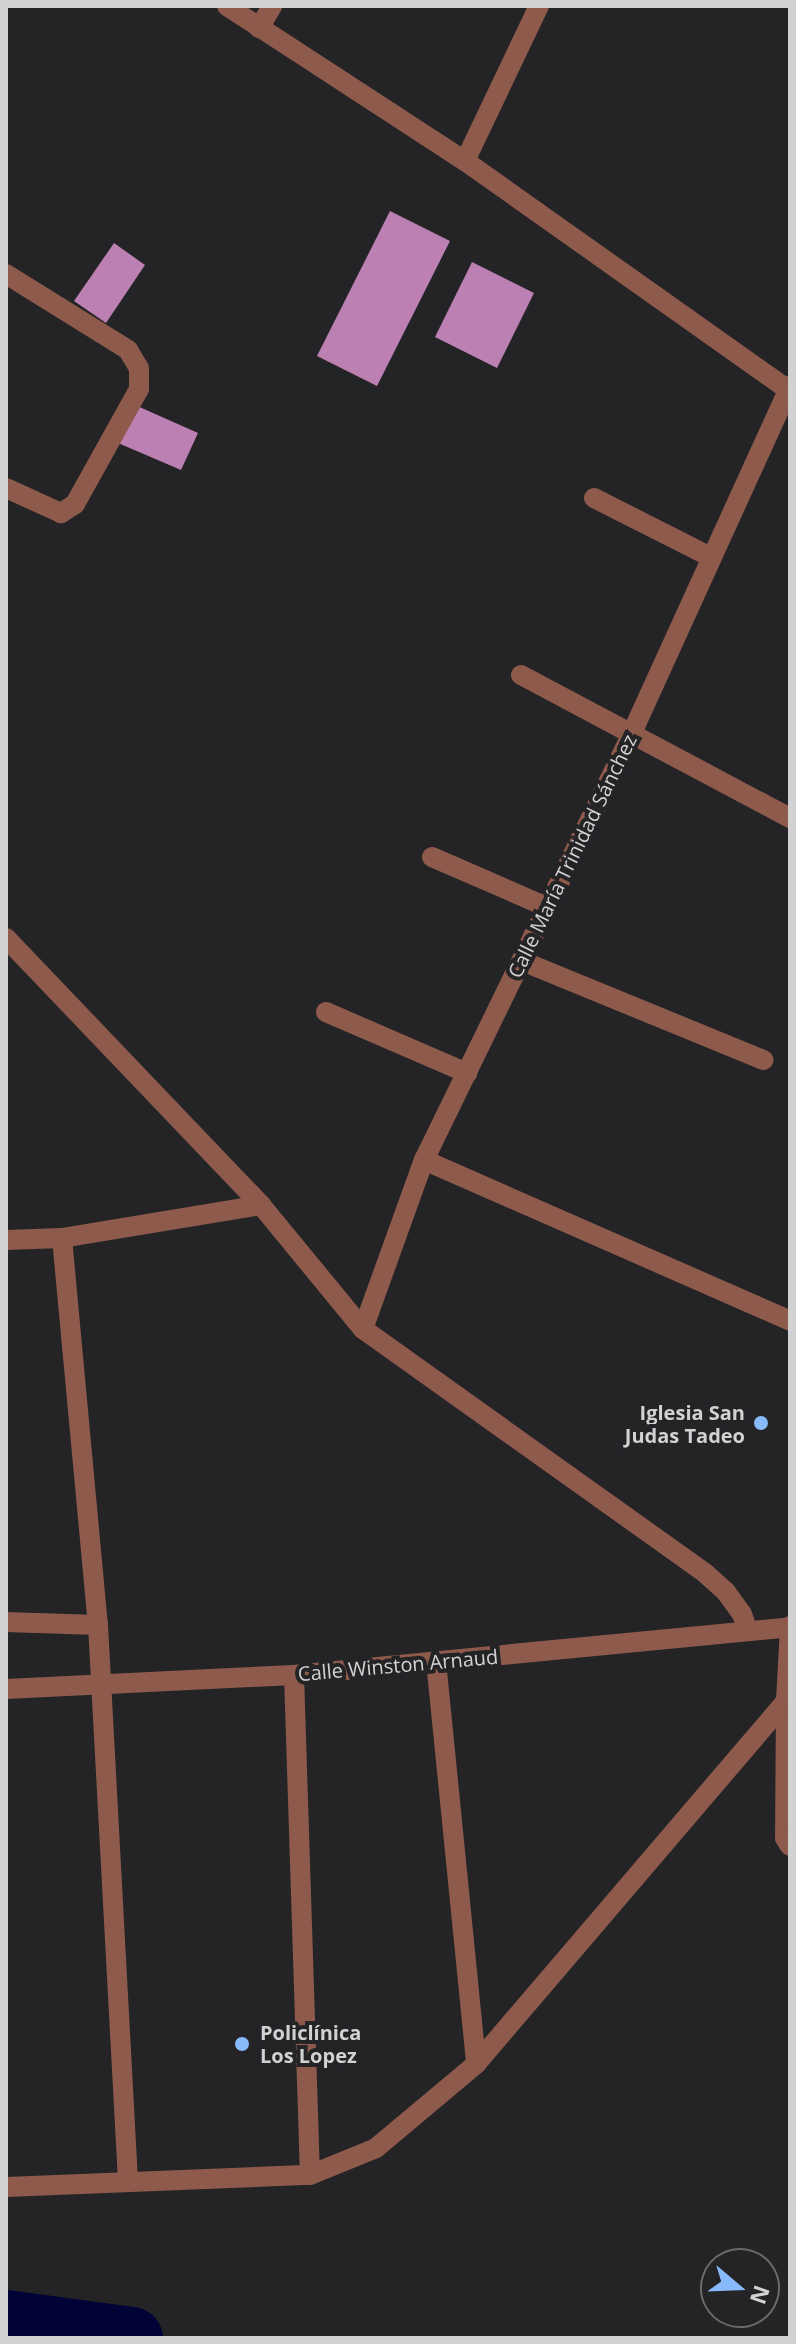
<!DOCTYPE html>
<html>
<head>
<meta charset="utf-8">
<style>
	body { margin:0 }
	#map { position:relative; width:796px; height:2344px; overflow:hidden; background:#242326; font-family:"Open Sans",sans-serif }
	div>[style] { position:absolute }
	.river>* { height:62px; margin:-31px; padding:0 31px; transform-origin:31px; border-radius:31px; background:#010337 }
	.building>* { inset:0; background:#bd80b3 }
	.minor>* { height:20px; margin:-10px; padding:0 10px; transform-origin:10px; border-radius:10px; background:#8e5a4c }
	.dots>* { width:22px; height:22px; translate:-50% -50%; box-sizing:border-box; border:4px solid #242326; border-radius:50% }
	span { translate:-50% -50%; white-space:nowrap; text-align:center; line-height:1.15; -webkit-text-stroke:8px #242326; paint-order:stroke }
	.street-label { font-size:20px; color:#d2d1d3 }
	.poi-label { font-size:20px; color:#d2d1d3; font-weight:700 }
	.right { translate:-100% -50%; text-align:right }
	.left { translate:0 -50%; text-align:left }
	.frame { position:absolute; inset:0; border:8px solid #d2d1d3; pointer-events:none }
	.north { position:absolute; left:700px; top:2248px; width:80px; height:80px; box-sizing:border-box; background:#242326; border:2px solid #6a696b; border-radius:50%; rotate:109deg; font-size:22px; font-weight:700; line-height:32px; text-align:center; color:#d2d1d3 }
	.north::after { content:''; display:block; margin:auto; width:28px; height:36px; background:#88bafc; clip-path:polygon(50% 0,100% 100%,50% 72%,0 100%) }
</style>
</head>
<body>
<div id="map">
	<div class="river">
		<div style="left:6px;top:2321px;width:127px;rotate:7.7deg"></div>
	</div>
	<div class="building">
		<div style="clip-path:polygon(390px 211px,450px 241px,377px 386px,317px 356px)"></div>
		<div style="clip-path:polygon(114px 243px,145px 265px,106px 323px,74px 301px)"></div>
		<div style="clip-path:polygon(472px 262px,534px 293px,497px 368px,435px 337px)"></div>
		<div style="clip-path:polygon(135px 405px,198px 433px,181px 470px,118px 443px)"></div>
	</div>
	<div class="minor">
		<div style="left:227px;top:6px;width:284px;rotate:33.1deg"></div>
		<div style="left:465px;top:161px;width:398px;rotate:35.3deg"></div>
		<div style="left:259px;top:28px;width:26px;rotate:-59deg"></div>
		<div style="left:465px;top:161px;width:172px;rotate:-64.5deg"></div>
		<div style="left:6px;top:274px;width:144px;rotate:31.9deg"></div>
		<div style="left:128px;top:350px;width:21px;rotate:59deg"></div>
		<div style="left:139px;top:368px;width:21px;rotate:90deg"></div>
		<div style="left:139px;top:389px;width:132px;rotate:119.1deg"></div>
		<div style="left:75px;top:504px;width:17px;rotate:147deg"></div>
		<div style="left:61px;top:513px;width:60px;rotate:-155.6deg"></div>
		<div style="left:594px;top:498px;width:131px;rotate:26.8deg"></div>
		<div style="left:521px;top:675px;width:305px;rotate:28deg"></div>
		<div style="left:432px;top:857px;width:125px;rotate:23.5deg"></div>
		<div style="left:6px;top:938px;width:369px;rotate:46.3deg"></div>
		<div style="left:261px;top:1205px;width:161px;rotate:50.6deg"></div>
		<div style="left:363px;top:1329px;width:420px;rotate:35.5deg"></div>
		<div style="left:705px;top:1573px;width:28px;rotate:42deg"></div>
		<div style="left:726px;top:1592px;width:27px;rotate:54deg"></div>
		<div style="left:742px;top:1614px;width:18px;rotate:71deg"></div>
		<div style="left:522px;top:961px;width:261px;rotate:22.3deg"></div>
		<div style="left:326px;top:1012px;width:154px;rotate:23.4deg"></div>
		<div style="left:424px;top:1160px;width:400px;rotate:23.7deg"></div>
		<div style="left:62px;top:1238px;width:389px;rotate:84.7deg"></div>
		<div style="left:98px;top:1625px;width:557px;rotate:86.91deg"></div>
		<div style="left:6px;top:1240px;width:56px;rotate:-2deg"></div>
		<div style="left:62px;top:1238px;width:202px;rotate:-9.4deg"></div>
		<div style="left:363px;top:1329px;width:180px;rotate:-70.2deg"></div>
		<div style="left:424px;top:1160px;width:473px;rotate:-64deg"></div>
		<div style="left:631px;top:735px;width:384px;rotate:-65.5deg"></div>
		<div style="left:6px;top:1622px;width:92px;rotate:1.9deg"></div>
		<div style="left:436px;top:1661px;width:405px;rotate:84.3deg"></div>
		<div style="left:294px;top:1675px;width:500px;rotate:88.17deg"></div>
		<div style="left:6px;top:1689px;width:288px;rotate:-2.8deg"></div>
		<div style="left:294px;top:1675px;width:497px;rotate:-5.5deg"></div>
		<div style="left:786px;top:1701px;width:137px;rotate:90.4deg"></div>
		<div style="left:785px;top:1838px;width:9px;rotate:58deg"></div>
		<div style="left:6px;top:2187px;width:304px;rotate:-2.3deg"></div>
		<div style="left:310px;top:2175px;width:71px;rotate:-22.2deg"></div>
		<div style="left:376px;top:2148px;width:131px;rotate:-40deg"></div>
		<div style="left:476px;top:2064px;width:477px;rotate:-49.5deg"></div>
		<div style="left:786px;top:1701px;width:75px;rotate:-86.9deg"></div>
	</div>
	<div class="dots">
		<div style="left:761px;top:1423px;background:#88bafc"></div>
		<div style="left:242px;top:2044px;background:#88bafc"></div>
	</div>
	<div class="street-label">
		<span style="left:572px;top:856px;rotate:-64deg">Calle María Trinidad Sánchez</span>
		<span style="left:398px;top:1665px;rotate:-5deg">Calle Winston Arnaud</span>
	</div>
	<div class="poi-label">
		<span class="right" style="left:745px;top:1424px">Iglesia San<br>Judas Tadeo</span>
		<span class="left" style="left:260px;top:2044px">Policlínica<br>Los Lopez</span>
	</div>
	<div class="frame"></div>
	<div class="north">N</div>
</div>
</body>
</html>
